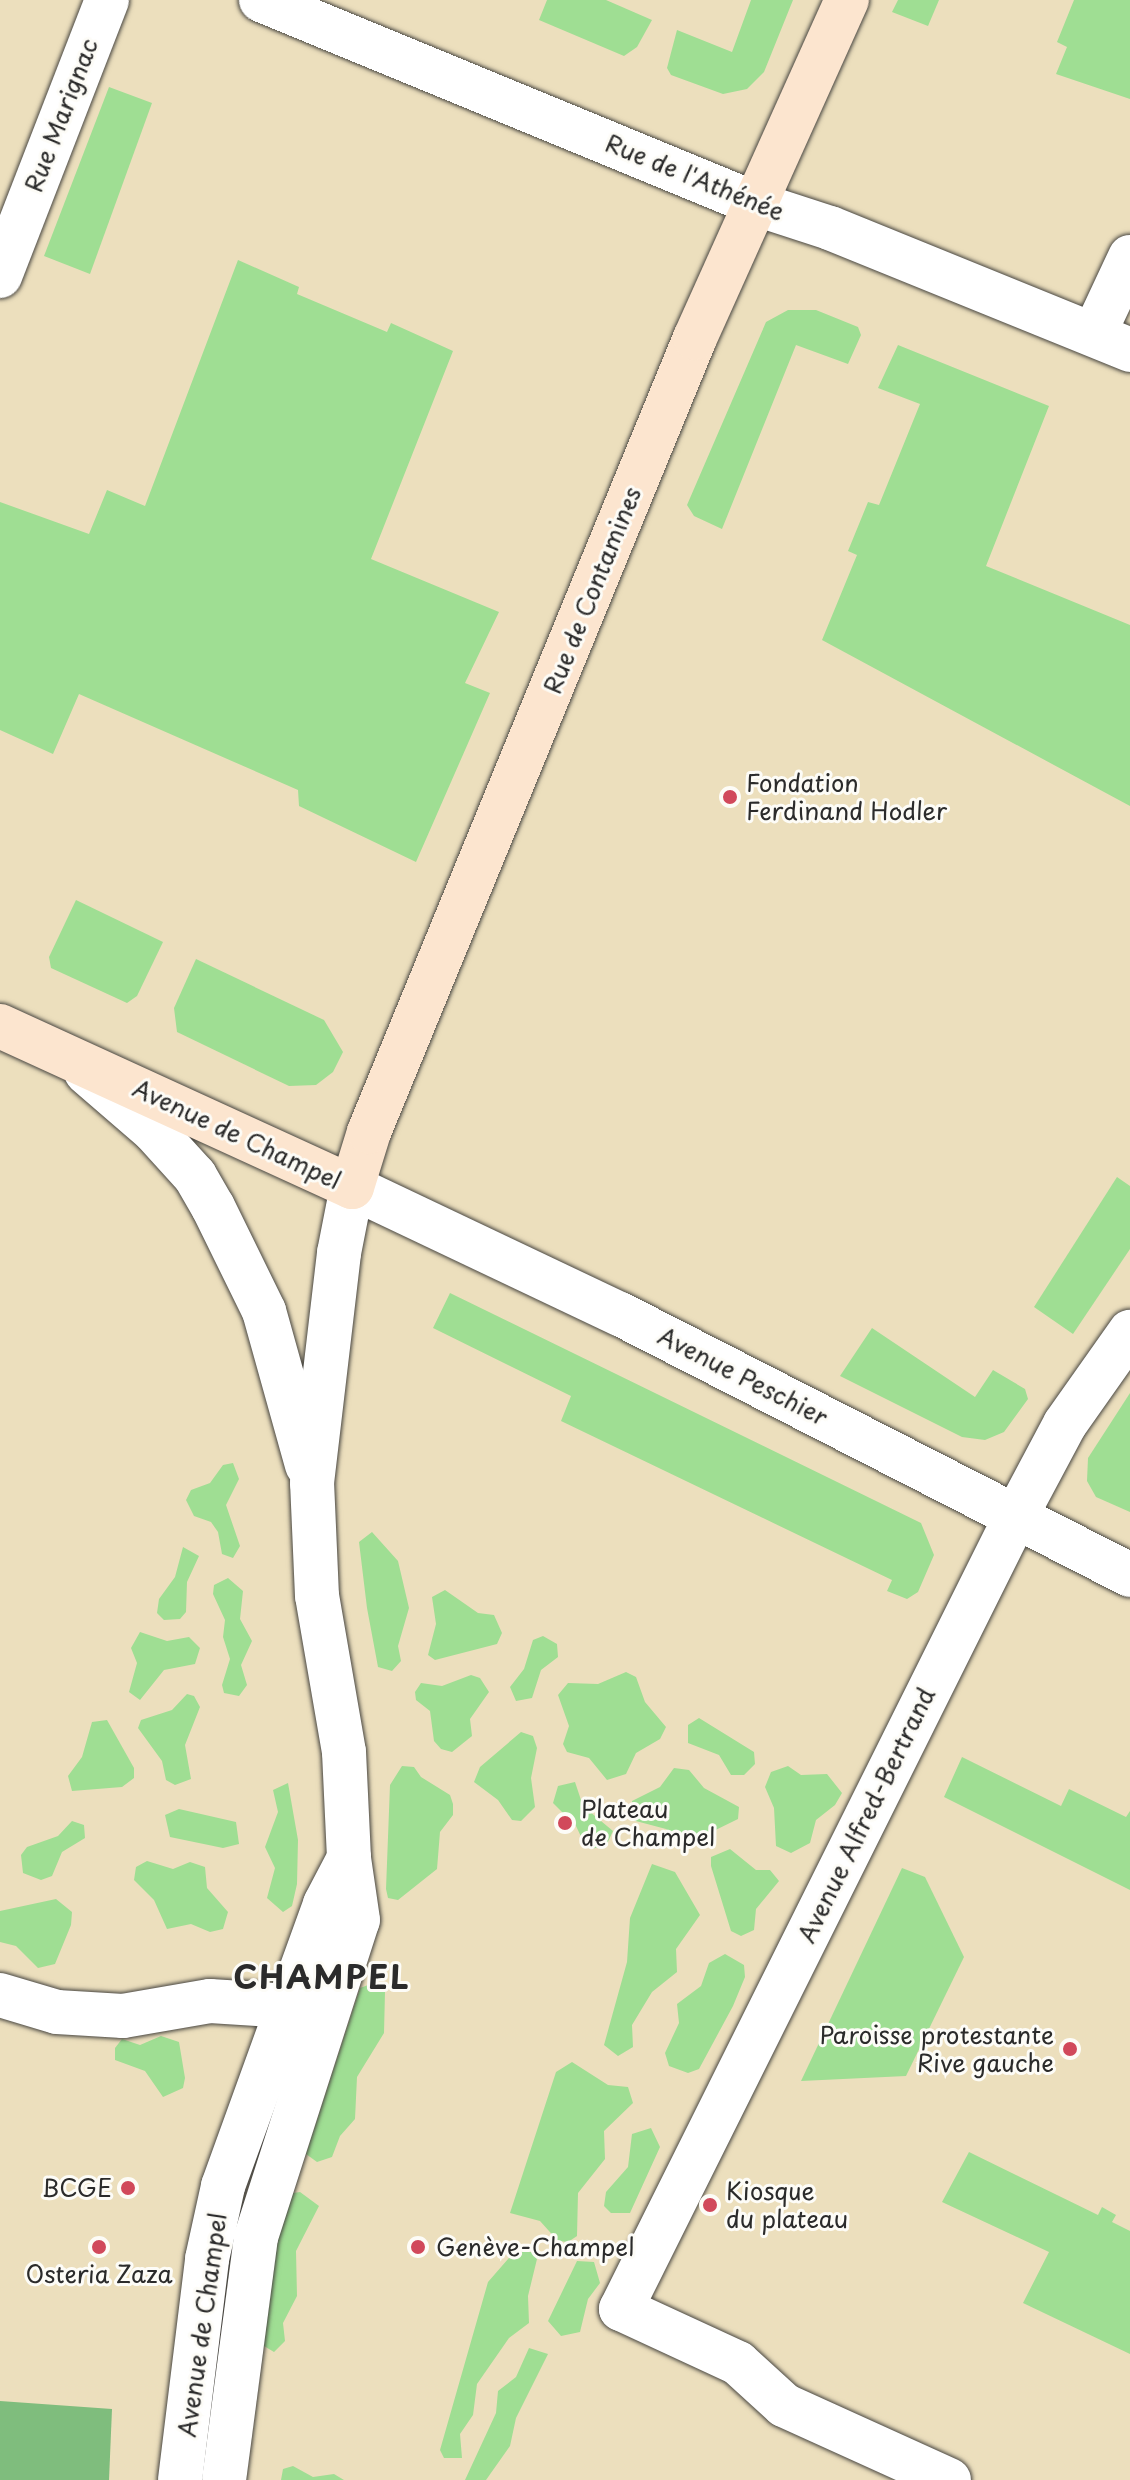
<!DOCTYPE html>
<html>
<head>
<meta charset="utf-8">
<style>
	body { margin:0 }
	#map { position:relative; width:1130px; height:2480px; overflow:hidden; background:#ecdfbd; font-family:"Playpen Sans",sans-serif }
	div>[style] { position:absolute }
	.green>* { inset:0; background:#9fde93 }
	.forest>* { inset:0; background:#7fbd7d }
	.roads { filter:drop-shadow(0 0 2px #484641) drop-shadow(0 0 2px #484641) }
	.minor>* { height:44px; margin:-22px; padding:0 22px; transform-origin:22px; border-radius:22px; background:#fff }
	.tertiary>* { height:44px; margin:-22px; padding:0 22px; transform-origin:22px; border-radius:22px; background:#fff }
	.secondary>* { height:44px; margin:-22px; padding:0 22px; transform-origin:22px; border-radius:22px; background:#fce5cf }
	.dots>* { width:22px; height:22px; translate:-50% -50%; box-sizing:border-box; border:4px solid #fdfcf7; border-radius:50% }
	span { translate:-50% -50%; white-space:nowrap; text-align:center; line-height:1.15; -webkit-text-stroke:6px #fdfcf7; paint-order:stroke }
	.street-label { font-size:24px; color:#2b2b2b }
	.poi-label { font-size:24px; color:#2b2b2b }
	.left { translate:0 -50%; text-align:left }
	.right { translate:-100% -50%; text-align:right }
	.district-label { font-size:32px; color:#2b2b2b; font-weight:700; letter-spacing:2px }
</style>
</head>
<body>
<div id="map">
	<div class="green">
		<div style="clip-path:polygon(547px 0,606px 0,652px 20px,637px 47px,624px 56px,539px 20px)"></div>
		<div style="clip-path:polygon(751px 0,793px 0,764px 72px,747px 89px,723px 94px,671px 75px,667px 68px,677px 30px,732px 52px)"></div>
		<div style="clip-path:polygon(898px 0,939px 0,928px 26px,892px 12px)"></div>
		<div style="clip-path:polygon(1074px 0,1130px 0,1130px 99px,1056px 74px,1067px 47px,1057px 42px)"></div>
		<div style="clip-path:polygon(109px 87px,152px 103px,90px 274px,44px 256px)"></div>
		<div style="clip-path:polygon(238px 260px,299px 287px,297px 294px,387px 332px,391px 323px,453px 351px,371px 559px,499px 612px,465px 683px,490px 693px,416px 862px,299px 806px,298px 790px,79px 694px,53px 754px,0 730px,0 502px,89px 534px,107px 490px,145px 506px)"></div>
		<div style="clip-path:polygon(788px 310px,816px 310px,858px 327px,861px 335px,848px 364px,796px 345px,722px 529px,694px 516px,687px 505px,766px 322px)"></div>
		<div style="clip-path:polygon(898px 345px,1049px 406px,986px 566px,1130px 625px,1130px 806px,822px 640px,857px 555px,848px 551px,868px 502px,879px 505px,920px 404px,878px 388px)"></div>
		<div style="clip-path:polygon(76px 900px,163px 942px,137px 996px,127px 1003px,51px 968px,49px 957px)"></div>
		<div style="clip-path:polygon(196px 959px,324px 1020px,343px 1052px,333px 1072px,316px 1085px,289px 1086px,177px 1032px,174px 1008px)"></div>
		<div style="clip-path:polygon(1117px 1177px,1130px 1186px,1130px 1249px,1073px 1334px,1034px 1307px)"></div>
		<div style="clip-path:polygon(450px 1293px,921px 1523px,934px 1555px,918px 1592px,907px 1599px,887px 1591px,892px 1580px,561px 1421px,571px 1396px,433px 1328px)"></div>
		<div style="clip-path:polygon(872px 1328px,975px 1397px,993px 1370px,1025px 1389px,1028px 1399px,1004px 1432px,985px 1440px,962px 1437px,840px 1376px)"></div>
		<div style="clip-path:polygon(1130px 1393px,1130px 1512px,1096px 1497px,1087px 1481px,1088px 1458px)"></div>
		<div style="clip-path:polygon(233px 1463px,239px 1479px,226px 1505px,240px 1546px,233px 1558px,222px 1554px,218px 1532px,211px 1522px,194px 1516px,186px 1500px,191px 1490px,210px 1483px,223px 1465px)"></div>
		<div style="clip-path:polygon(372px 1532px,398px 1561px,409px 1608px,398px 1646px,401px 1661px,392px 1671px,378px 1667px,367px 1608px,359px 1542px)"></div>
		<div style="clip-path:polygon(183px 1547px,199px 1556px,187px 1582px,186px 1612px,180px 1619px,164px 1620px,157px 1613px,159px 1599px,175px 1577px)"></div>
		<div style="clip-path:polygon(228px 1578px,243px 1591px,240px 1619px,252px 1641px,241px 1665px,247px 1685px,239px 1696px,224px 1693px,222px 1685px,230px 1659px,223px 1637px,225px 1620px,213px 1594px,214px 1585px)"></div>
		<div style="clip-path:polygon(445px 1590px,478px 1613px,494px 1615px,502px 1633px,497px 1644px,435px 1660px,428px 1655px,436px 1624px,432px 1597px)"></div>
		<div style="clip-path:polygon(140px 1632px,167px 1641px,189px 1637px,200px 1648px,195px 1664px,164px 1670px,140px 1700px,129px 1692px,137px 1663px,131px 1648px)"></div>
		<div style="clip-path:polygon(543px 1636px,557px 1644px,558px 1657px,541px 1670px,532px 1698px,516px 1701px,510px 1687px,524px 1669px,533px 1640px)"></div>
		<div style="clip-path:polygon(626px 1672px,636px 1677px,645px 1702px,666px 1727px,660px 1739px,636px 1753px,626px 1774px,607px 1780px,589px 1758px,567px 1752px,563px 1744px,569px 1726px,558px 1695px,568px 1683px,598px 1684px)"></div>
		<div style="clip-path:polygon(471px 1675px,480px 1678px,489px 1692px,470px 1719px,472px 1736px,452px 1752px,441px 1749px,434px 1741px,430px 1711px,416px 1700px,415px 1692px,421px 1683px,442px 1686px)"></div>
		<div style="clip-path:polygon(187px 1694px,194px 1696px,200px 1707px,185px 1745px,191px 1779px,175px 1785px,166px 1780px,162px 1761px,138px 1728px,141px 1720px,172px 1710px)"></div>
		<div style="clip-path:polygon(699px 1718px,754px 1752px,755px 1764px,744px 1775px,731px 1775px,719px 1755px,688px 1743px,688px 1725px)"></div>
		<div style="clip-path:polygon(107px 1720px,134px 1768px,134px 1778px,122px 1787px,72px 1791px,68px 1776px,82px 1757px,92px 1722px)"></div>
		<div style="clip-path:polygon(521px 1732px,533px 1736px,537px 1748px,531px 1778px,535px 1807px,521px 1821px,512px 1820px,498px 1800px,474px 1782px,480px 1767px)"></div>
		<div style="clip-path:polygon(962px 1757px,1061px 1806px,1069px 1789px,1126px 1817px,1130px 1811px,1130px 1890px,944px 1797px)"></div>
		<div style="clip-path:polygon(402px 1766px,414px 1767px,421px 1777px,450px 1795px,453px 1804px,453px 1815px,440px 1832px,437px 1869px,398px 1900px,388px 1898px,386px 1889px,390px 1785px)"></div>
		<div style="clip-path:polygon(788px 1766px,801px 1775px,827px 1774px,842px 1793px,835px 1805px,816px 1820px,810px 1843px,791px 1853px,776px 1846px,774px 1808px,765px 1787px,771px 1772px)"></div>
		<div style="clip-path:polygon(674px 1768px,689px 1770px,704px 1788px,739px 1807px,738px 1819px,689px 1843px,666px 1829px,632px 1820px,632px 1801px,660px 1787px)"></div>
		<div style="clip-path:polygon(575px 1782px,583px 1806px,613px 1831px,606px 1846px,590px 1849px,584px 1843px,576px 1826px,553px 1803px,558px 1786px)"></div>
		<div style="clip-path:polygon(288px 1783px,298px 1840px,297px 1884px,292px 1906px,283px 1912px,267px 1898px,275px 1868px,265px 1847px,278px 1812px,273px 1790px)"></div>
		<div style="clip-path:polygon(179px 1809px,236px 1822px,239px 1844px,223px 1848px,170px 1837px,165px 1815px)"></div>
		<div style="clip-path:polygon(72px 1821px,84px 1825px,85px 1838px,62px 1852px,52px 1876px,41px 1880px,23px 1873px,21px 1855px,27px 1847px,58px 1836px)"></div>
		<div style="clip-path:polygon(730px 1849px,756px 1870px,770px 1870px,779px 1881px,756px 1909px,754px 1930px,741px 1936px,731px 1931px,711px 1866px,711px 1857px)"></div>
		<div style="clip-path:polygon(147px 1861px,173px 1869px,190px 1862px,205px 1867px,207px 1888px,228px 1912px,223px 1929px,210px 1932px,191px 1924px,167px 1929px,154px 1900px,134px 1880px,136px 1867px)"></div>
		<div style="clip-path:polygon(652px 1864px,675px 1872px,700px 1915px,676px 1949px,677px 1972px,652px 1992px,632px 2025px,633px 2047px,618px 2056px,604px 2045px,627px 1962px,630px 1918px)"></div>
		<div style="clip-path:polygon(902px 1868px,925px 1877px,964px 1957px,906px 2076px,801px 2081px)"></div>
		<div style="clip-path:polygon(56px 1899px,72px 1912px,71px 1925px,55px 1964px,38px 1968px,16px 1946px,0 1942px,0 1911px)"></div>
		<div style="clip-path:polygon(725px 1954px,744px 1965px,745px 1977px,733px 2006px,699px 2069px,688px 2073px,669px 2066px,665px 2053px,679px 2023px,677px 2004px,701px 1986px,709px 1963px)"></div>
		<div style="clip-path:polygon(371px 1984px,385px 1992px,384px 2033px,357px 2077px,355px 2119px,340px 2136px,332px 2157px,317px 2162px,306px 2154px,360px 1988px)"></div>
		<div style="clip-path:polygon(161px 2036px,179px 2042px,185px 2078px,183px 2088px,163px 2097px,145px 2071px,115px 2060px,115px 2048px,122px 2039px,140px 2045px)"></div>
		<div style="clip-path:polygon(572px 2062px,608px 2085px,628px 2087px,633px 2103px,604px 2131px,605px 2159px,578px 2193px,577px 2236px,568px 2242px,558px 2241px,540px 2221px,510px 2213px,556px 2072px)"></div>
		<div style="clip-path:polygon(651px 2128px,660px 2147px,630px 2213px,611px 2213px,604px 2206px,606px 2192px,628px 2167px,632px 2134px)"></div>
		<div style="clip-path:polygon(969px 2152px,1098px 2215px,1102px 2207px,1116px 2215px,1112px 2222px,1130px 2231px,1130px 2354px,1023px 2303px,1049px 2252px,942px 2202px)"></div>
		<div style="clip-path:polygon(300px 2192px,319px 2206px,296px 2251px,297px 2296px,283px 2323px,285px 2341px,274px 2352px,264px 2346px,265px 2283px,287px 2194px)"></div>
		<div style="clip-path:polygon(515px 2251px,531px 2252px,537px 2259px,528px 2296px,529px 2323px,509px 2338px,477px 2384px,473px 2415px,460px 2434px,462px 2458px,444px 2458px,440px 2450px,488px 2282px)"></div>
		<div style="clip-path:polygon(577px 2261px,594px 2262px,600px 2283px,588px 2299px,580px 2332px,561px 2336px,548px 2321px)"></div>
		<div style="clip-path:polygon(529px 2348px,548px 2354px,516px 2418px,510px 2446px,486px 2480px,465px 2480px,496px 2413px,498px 2391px,516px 2377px)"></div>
		<div style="clip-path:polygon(293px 2466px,313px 2477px,334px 2474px,344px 2480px,281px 2480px,283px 2469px)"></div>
	</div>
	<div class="forest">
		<div style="clip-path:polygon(0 2401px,112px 2409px,109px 2480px,0 2480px)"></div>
	</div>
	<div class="roads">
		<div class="minor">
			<div style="left:756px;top:204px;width:78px;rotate:18deg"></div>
			<div style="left:830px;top:228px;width:324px;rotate:22.1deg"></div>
			<div style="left:0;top:276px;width:296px;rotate:-68.8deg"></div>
			<div style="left:1094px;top:334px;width:85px;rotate:-64.9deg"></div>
			<div style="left:352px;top:1187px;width:297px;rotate:25.4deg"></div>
			<div style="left:620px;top:1314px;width:573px;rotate:27.1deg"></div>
			<div style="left:0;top:1995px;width:59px;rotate:16.6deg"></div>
			<div style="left:57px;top:2012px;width:66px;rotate:3.5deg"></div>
			<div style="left:123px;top:2016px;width:88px;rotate:-9.8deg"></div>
			<div style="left:210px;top:2001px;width:79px;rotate:3.6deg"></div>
			<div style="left:949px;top:2480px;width:181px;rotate:-155.6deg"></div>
			<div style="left:784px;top:2405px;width:62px;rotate:-137.6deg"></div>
			<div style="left:738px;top:2363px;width:129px;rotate:-155.2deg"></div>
			<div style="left:621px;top:2309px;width:884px;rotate:-63.52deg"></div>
			<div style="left:1015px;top:1518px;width:106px;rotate:-62deg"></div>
			<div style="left:1065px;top:1424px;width:113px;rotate:-54.8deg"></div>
		</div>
		<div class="tertiary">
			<div style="left:261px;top:0;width:535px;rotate:22.4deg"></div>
			<div style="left:86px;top:1072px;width:90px;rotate:40.9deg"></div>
			<div style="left:154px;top:1131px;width:61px;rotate:47.7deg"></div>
			<div style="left:195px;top:1176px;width:36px;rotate:60deg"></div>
			<div style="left:213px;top:1207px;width:116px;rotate:63.9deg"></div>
			<div style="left:264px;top:1311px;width:160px;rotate:74.4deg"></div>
			<div style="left:180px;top:2480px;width:223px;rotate:-83deg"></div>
			<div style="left:207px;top:2259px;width:75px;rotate:-77.6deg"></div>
			<div style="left:223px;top:2186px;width:300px;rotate:-70.1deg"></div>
			<div style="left:325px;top:1904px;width:52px;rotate:-62.4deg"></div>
			<div style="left:224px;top:2480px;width:245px;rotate:-82.5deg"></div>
			<div style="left:256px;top:2237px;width:333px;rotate:-72.2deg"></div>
			<div style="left:358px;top:1920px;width:63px;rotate:-98.3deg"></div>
			<div style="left:349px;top:1858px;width:106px;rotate:-92.7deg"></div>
			<div style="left:344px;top:1752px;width:158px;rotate:-99.8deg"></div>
			<div style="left:317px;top:1596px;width:113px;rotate:-92.5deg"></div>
			<div style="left:312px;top:1483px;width:232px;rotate:-83.3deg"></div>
			<div style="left:339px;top:1253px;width:67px;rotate:-78.9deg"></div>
		</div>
		<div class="secondary">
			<div style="left:0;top:1026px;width:387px;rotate:24.6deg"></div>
			<div style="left:352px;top:1187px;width:58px;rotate:-72.8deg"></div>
			<div style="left:369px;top:1132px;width:858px;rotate:-67.68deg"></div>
			<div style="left:695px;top:338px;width:371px;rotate:-65.8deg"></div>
		</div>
	</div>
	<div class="dots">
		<div style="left:730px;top:797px;background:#d1495b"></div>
		<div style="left:565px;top:1823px;background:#d1495b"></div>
		<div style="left:1070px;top:2049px;background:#d1495b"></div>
		<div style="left:128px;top:2188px;background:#d1495b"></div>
		<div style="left:710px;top:2205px;background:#d1495b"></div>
		<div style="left:99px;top:2247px;background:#d1495b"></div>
		<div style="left:418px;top:2247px;background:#d1495b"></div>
	</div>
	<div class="street-label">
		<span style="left:61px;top:115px;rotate:-69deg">Rue Marignac</span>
		<span style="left:695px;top:177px;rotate:22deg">Rue de l'Athénée</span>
		<span style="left:592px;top:590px;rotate:-68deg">Rue de Contamines</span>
		<span style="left:237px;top:1134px;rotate:25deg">Avenue de Champel</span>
		<span style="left:743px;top:1376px;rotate:27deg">Avenue Peschier</span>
		<span style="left:866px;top:1815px;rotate:-64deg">Avenue Alfred-Bertrand</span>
		<span style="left:202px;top:2325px;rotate:-82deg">Avenue de Champel</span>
	</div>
	<div class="poi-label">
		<span class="left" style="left:746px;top:797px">Fondation<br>Ferdinand Hodler</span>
		<span class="left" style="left:581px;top:1823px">Plateau<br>de Champel</span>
		<span class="right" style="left:1054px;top:2049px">Paroisse protestante<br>Rive gauche</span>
		<span class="right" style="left:112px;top:2188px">BCGE</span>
		<span class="left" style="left:726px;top:2205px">Kiosque<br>du plateau</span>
		<span class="left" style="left:436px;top:2247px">Genève-Champel</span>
		<span style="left:99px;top:2274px">Osteria Zaza</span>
	</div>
	<div class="district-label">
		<span style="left:322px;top:1976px">CHAMPEL</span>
	</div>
</div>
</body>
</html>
